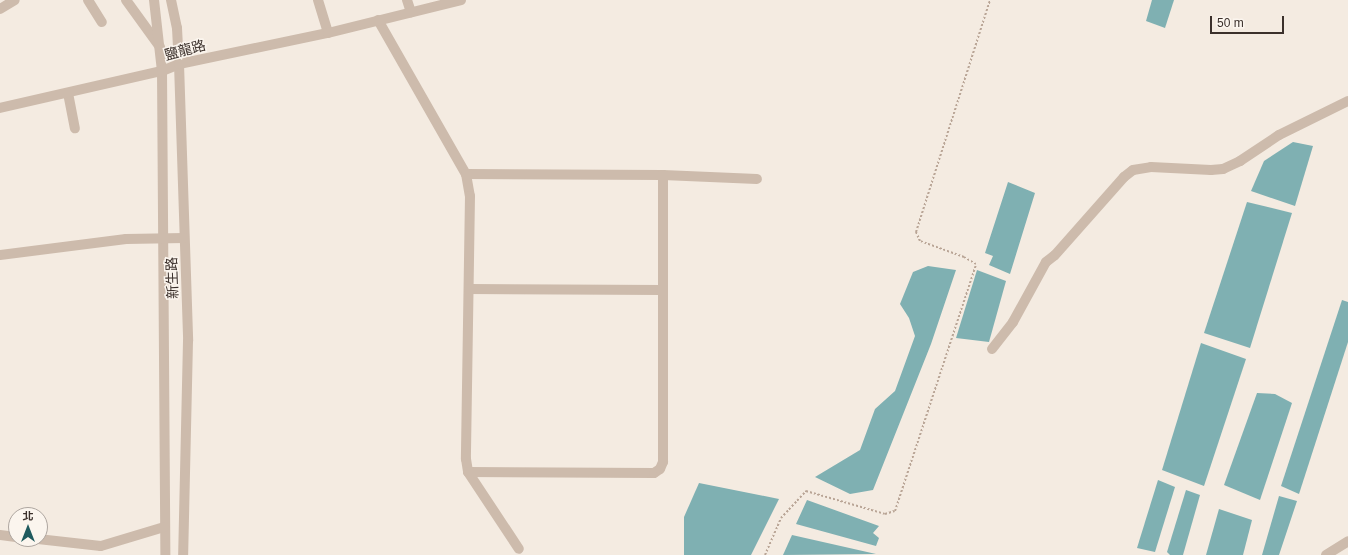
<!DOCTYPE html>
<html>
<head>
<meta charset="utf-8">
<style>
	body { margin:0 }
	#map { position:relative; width:1348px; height:555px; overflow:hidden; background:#f4ebe1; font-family:Arial,"Noto Sans TC",sans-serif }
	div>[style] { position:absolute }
	.water>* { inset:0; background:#7fb0b2 }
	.path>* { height:2px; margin-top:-1px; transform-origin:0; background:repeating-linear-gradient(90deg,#b9a596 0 2px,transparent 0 4px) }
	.minor>* { height:10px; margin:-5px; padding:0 5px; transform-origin:5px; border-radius:5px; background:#cdbbac }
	span { translate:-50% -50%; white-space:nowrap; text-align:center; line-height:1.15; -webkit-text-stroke:3px #fbf5ee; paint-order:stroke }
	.street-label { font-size:14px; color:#3b302b }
	.north { position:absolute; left:8px; top:507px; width:40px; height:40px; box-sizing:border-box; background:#fbf5ee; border:1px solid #aea6a0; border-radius:50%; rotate:0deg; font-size:11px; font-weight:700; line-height:16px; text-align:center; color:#3b302b }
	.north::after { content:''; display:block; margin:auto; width:14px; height:18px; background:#1f5a5e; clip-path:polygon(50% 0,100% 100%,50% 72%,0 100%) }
	.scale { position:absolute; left:1210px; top:16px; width:74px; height:18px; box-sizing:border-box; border:2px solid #3b302b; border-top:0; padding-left:5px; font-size:12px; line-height:14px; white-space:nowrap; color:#3b302b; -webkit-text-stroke:3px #fbf5ee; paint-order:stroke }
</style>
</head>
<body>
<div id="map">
	<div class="water">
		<div style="clip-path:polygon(1152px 0,1174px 0,1165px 28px,1146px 21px)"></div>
		<div style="clip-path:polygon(1293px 142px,1313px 146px,1295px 206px,1251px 191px,1264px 161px)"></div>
		<div style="clip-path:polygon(1008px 182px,1035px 193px,1010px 274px,989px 265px,993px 256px,985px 253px)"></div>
		<div style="clip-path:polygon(1247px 202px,1292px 213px,1250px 348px,1204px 333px)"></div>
		<div style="clip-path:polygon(928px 266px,956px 270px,931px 344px,873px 490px,850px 494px,815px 477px,860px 450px,875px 409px,895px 391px,915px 336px,909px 318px,900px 304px,913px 272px)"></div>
		<div style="clip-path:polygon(977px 270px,1006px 281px,989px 342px,956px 338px)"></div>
		<div style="clip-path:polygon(1342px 300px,1348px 302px,1348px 342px,1299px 494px,1281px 486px)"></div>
		<div style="clip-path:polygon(1201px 343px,1246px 359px,1204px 486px,1162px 470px)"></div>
		<div style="clip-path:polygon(1257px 393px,1275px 394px,1292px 403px,1260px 500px,1224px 485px)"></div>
		<div style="clip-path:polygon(1158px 480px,1175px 487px,1155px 552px,1137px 548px)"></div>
		<div style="clip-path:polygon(699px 483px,779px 499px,751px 555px,684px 555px,684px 517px)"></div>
		<div style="clip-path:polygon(1186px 490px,1200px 495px,1183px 555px,1170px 555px,1167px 552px)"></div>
		<div style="clip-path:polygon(1279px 496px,1297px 501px,1279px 555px,1262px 555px)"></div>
		<div style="clip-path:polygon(807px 500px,879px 526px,873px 533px,879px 538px,876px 546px,796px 524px)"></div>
		<div style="clip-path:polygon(1219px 509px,1252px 520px,1243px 555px,1206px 555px)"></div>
		<div style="clip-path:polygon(792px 535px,876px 554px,783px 555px)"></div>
	</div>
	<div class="path">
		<div style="left:765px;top:555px;width:40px;rotate:-66.6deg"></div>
		<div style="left:781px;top:518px;width:37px;rotate:-47deg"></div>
		<div style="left:806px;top:491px;width:82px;rotate:16.2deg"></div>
		<div style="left:885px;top:514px;width:10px;rotate:-17deg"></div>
		<div style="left:895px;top:511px;width:260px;rotate:-71.8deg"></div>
		<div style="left:976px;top:264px;width:14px;rotate:-150deg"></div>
		<div style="left:964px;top:257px;width:47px;rotate:-160deg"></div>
		<div style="left:920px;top:241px;width:10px;rotate:-114deg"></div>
		<div style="left:916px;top:232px;width:244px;rotate:-72.3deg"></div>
	</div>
	<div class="minor">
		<div style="left:88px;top:0;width:26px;rotate:58deg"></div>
		<div style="left:126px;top:0;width:58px;rotate:54.1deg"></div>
		<div style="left:154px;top:0;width:71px;rotate:83.6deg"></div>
		<div style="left:162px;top:71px;width:484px;rotate:89.6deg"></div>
		<div style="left:171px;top:0;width:29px;rotate:78deg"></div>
		<div style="left:177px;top:28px;width:36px;rotate:87deg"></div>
		<div style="left:179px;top:64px;width:277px;rotate:88.1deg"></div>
		<div style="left:188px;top:341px;width:214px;rotate:91.3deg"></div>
		<div style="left:318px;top:0;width:34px;rotate:73deg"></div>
		<div style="left:407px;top:0;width:13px;rotate:72deg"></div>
		<div style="left:0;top:9px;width:17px;rotate:-31deg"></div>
		<div style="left:378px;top:20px;width:177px;rotate:60.3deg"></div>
		<div style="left:466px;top:174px;width:22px;rotate:80deg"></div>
		<div style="left:470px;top:196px;width:263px;rotate:90.9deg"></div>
		<div style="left:466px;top:459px;width:13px;rotate:81deg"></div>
		<div style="left:468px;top:472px;width:92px;rotate:56.5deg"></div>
		<div style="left:68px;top:93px;width:36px;rotate:79deg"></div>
		<div style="left:0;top:108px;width:166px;rotate:-12.9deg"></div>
		<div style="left:162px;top:71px;width:18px;rotate:-22deg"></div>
		<div style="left:179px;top:64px;width:152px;rotate:-11.8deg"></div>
		<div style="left:328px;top:33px;width:137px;rotate:-13.9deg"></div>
		<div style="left:466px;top:174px;width:197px;rotate:0.3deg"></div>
		<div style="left:663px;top:175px;width:94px;rotate:2.4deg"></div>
		<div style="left:0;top:255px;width:127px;rotate:-7.2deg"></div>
		<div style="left:126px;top:239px;width:58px;rotate:-1deg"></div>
		<div style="left:469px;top:289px;width:194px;rotate:0.3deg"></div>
		<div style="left:992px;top:349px;width:34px;rotate:-52deg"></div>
		<div style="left:1013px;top:322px;width:68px;rotate:-61.2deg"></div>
		<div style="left:1046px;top:262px;width:11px;rotate:-38deg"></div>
		<div style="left:1055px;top:255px;width:104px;rotate:-48.5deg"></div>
		<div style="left:1124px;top:177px;width:11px;rotate:-38deg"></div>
		<div style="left:1133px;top:170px;width:18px;rotate:-9deg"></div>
		<div style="left:1151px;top:167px;width:60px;rotate:2.9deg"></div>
		<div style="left:1211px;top:170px;width:12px;rotate:-5deg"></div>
		<div style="left:1223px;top:169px;width:19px;rotate:-25deg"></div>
		<div style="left:1240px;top:161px;width:47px;rotate:-33.7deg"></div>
		<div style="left:1279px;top:135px;width:77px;rotate:-26.2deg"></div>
		<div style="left:468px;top:472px;width:186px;rotate:0.3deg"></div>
		<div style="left:654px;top:473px;width:7px;rotate:-34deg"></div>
		<div style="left:660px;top:469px;width:8px;rotate:-67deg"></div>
		<div style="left:663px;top:462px;width:287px;rotate:-90deg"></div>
		<div style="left:0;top:535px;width:16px;rotate:7deg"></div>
		<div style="left:38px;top:539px;width:63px;rotate:6.3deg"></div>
		<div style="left:101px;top:546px;width:66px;rotate:-16.8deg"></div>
		<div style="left:1326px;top:555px;width:26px;rotate:-32deg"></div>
	</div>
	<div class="street-label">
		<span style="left:185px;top:50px;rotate:-15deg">鹽龍路</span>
		<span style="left:172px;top:278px;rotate:-92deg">新生路</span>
	</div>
	<div class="north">北</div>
	<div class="scale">50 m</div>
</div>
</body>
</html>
